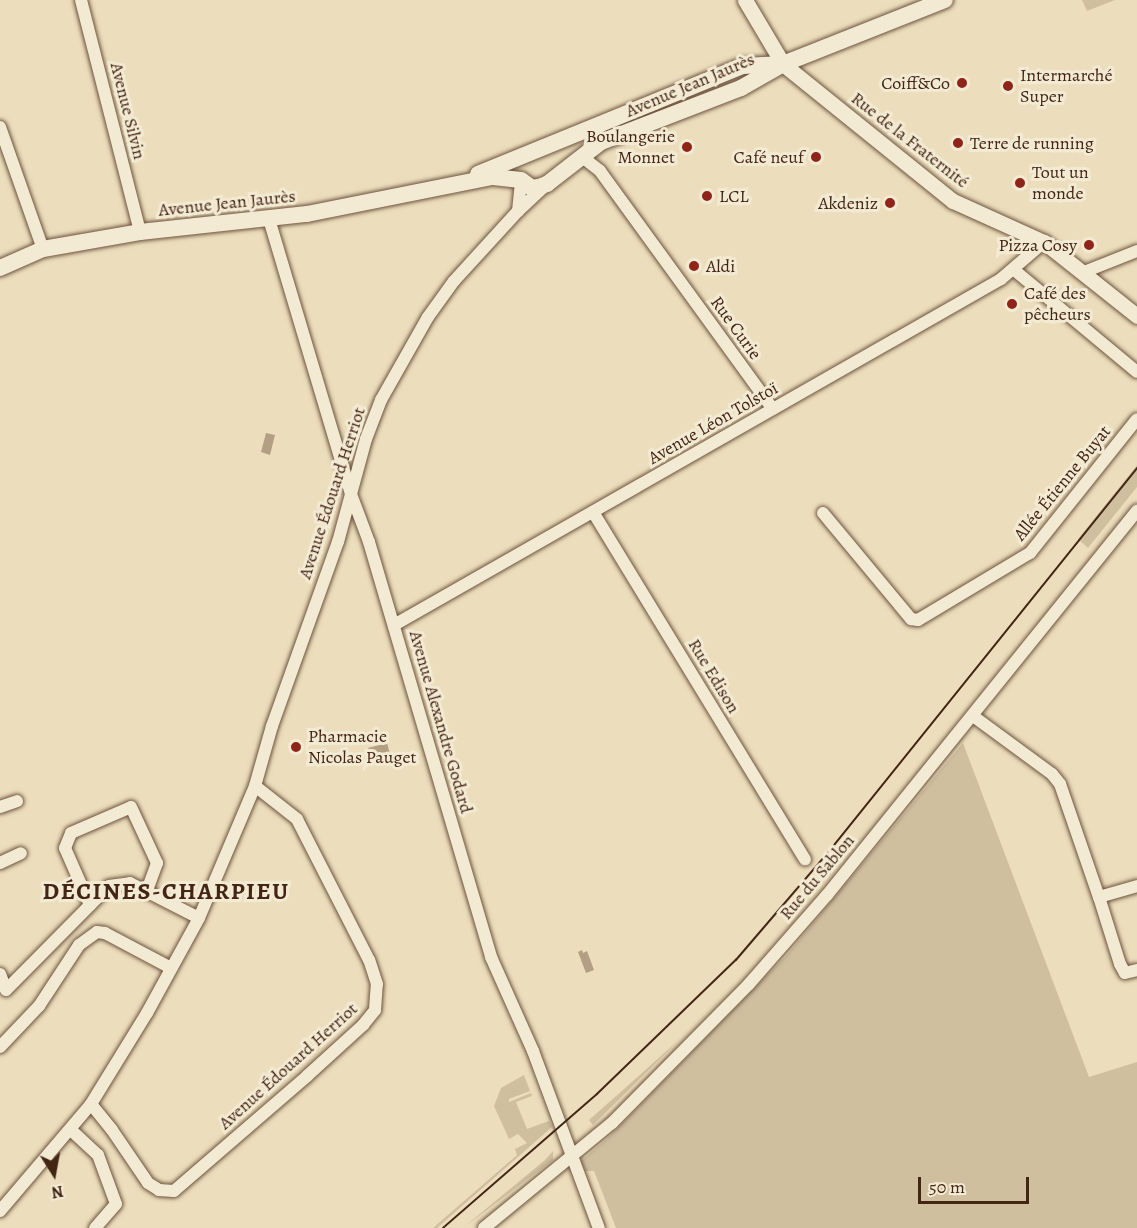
<!DOCTYPE html>
<html>
<head>
<meta charset="utf-8">
<style>
	body { margin:0 }
	#map { position:relative; width:1137px; height:1228px; overflow:hidden; background:#ecdebc; font-family:Alegreya,serif }
	div>[style] { position:absolute }
	.green>* { inset:0; background:#cfbf9f }
	.water>* { inset:0; background:#b39f83 }
	.roads { filter:drop-shadow(0 0 2px #6d533e) drop-shadow(0 0 2px #6d533e) }
	.minor>* { height:12px; margin:-6px; padding:0 6px; transform-origin:6px; border-radius:6px; background:#f3ead3 }
	.tertiary>* { height:15px; margin:-7.5px; padding:0 7.5px; transform-origin:7.5px; border-radius:7.5px; background:#f3ead3 }
	.secondary>* { height:16px; margin:-8px; padding:0 8px; transform-origin:8px; border-radius:8px; background:#f3ead3 }
	.tram>* { height:1.5px; margin:-0.75px; padding:0 0.75px; transform-origin:0.75px; border-radius:0.75px; background:#432514 }
	.dots>* { width:16px; height:16px; translate:-50% -50%; box-sizing:border-box; border:3px solid #f3ead3; border-radius:50% }
	span { translate:-50% -50%; white-space:nowrap; text-align:center; line-height:1.15; -webkit-text-stroke:6px #f3ead3; paint-order:stroke }
	.poi-label { font-size:18px; color:#432514 }
	.left { translate:0 -50%; text-align:left }
	.right { translate:-100% -50%; text-align:right }
	.street-label { font-size:18px; color:#432514 }
	.district-label { font-size:24px; color:#432514; font-weight:700; letter-spacing:1.5px }
	.north { position:absolute; left:24px; top:1144px; width:60px; height:60px; -webkit-text-stroke:4px #f3ead3; paint-order:stroke; rotate:169deg; font-size:16px; font-weight:700; line-height:24px; text-align:center; color:#432514 }
	.north::after { content:''; display:block; margin:auto; width:21px; height:27px; background:#432514; clip-path:polygon(50% 0,100% 100%,50% 72%,0 100%) }
	.scale { position:absolute; left:918px; top:1177px; width:111px; height:27px; box-sizing:border-box; border:3px solid #432514; border-top:0; padding-left:8px; font-size:18px; line-height:21px; white-space:nowrap; color:#432514; -webkit-text-stroke:4px #f3ead3; paint-order:stroke }
</style>
</head>
<body>
<div id="map">
	<div class="green">
		<div style="clip-path:polygon(1082px 0,1115px 0,1087px 11px)"></div>
		<div style="clip-path:polygon(1137px 465px,1137px 487px,1088px 548px,1078px 539px)"></div>
		<div style="clip-path:polygon(963px 743px,1089px 1077px,1137px 1062px,1137px 1228px,616px 1228px,594px 1171px,585px 1171px,580px 1162px,608px 1138px,787px 955px)"></div>
		<div style="clip-path:polygon(678px 1041px,593px 1125px,589px 1120px)"></div>
		<div style="clip-path:polygon(524px 1075px,530px 1091px,509px 1099px,509px 1102px,531px 1093px,532px 1096px,516px 1102px,527px 1129px,549px 1121px,552px 1127px,437px 1228px,433px 1228px,517px 1155px,515px 1149px,527px 1143px,518px 1134px,509px 1139px,494px 1106px,501px 1088px)"></div>
		<div style="clip-path:polygon(553px 1151px,553px 1160px,463px 1228px,545px 1160px)"></div>
	</div>
	<div class="water">
		<div style="clip-path:polygon(266px 433px,275px 435px,270px 455px,261px 452px)"></div>
		<div style="clip-path:polygon(387px 743px,390px 754px,371px 759px,368px 748px)"></div>
		<div style="clip-path:polygon(582px 950px,583px 953px,587px 951px,594px 970px,586px 973px,578px 952px)"></div>
	</div>
	<div class="roads">
		<div class="minor">
			<div style="left:81px;top:0;width:239px;rotate:75.7deg"></div>
			<div style="left:0;top:127px;width:129px;rotate:70.6deg"></div>
			<div style="left:581px;top:156px;width:24px;rotate:38deg"></div>
			<div style="left:600px;top:171px;width:294px;rotate:54deg"></div>
			<div style="left:518px;top:211px;width:31px;rotate:-84deg"></div>
			<div style="left:269px;top:219px;width:287px;rotate:73.4deg"></div>
			<div style="left:351px;top:494px;width:51px;rotate:69.4deg"></div>
			<div style="left:369px;top:542px;width:433px;rotate:73.6deg"></div>
			<div style="left:491px;top:957px;width:103px;rotate:65.9deg"></div>
			<div style="left:533px;top:1051px;width:189px;rotate:69.6deg"></div>
			<div style="left:1013px;top:269px;width:161px;rotate:39.7deg"></div>
			<div style="left:1084px;top:272px;width:57px;rotate:-21.6deg"></div>
			<div style="left:593px;top:512px;width:407px;rotate:58.6deg"></div>
			<div style="left:823px;top:513px;width:138px;rotate:50.3deg"></div>
			<div style="left:911px;top:619px;width:7px;rotate:8deg"></div>
			<div style="left:918px;top:620px;width:131px;rotate:-30.9deg"></div>
			<div style="left:1030px;top:553px;width:171px;rotate:-51.4deg"></div>
			<div style="left:394px;top:625px;width:699px;rotate:-29.68deg"></div>
			<div style="left:1001px;top:279px;width:57px;rotate:-40.7deg"></div>
			<div style="left:973px;top:716px;width:98px;rotate:36.3deg"></div>
			<div style="left:1052px;top:774px;width:13px;rotate:51deg"></div>
			<div style="left:1060px;top:784px;width:120px;rotate:71deg"></div>
			<div style="left:1099px;top:897px;width:40px;rotate:-16deg"></div>
			<div style="left:0;top:807px;width:18px;rotate:-19deg"></div>
			<div style="left:0;top:863px;width:23px;rotate:-25deg"></div>
			<div style="left:1099px;top:897px;width:70px;rotate:72.6deg"></div>
			<div style="left:1120px;top:964px;width:10px;rotate:61deg"></div>
			<div style="left:1125px;top:973px;width:12px;rotate:-14deg"></div>
			<div style="left:90px;top:905px;width:62px;rotate:-113.7deg"></div>
			<div style="left:65px;top:848px;width:16px;rotate:-68deg"></div>
			<div style="left:71px;top:833px;width:65px;rotate:-23.4deg"></div>
			<div style="left:131px;top:807px;width:62px;rotate:65.1deg"></div>
			<div style="left:157px;top:863px;width:29px;rotate:110deg"></div>
			<div style="left:0;top:974px;width:17px;rotate:69deg"></div>
			<div style="left:6px;top:990px;width:146px;rotate:-45.3deg"></div>
			<div style="left:109px;top:886px;width:21px;rotate:-8deg"></div>
			<div style="left:130px;top:883px;width:77px;rotate:26.9deg"></div>
			<div style="left:0;top:1047px;width:57px;rotate:-46.4deg"></div>
			<div style="left:39px;top:1006px;width:73px;rotate:-56.7deg"></div>
			<div style="left:79px;top:945px;width:22px;rotate:-36deg"></div>
			<div style="left:97px;top:932px;width:8px;rotate:7deg"></div>
			<div style="left:105px;top:933px;width:75px;rotate:27.9deg"></div>
			<div style="left:91px;top:1104px;width:33px;rotate:51deg"></div>
			<div style="left:112px;top:1130px;width:64px;rotate:55.8deg"></div>
			<div style="left:148px;top:1183px;width:13px;rotate:32deg"></div>
			<div style="left:159px;top:1190px;width:15px;rotate:4deg"></div>
			<div style="left:174px;top:1191px;width:176px;rotate:-40.8deg"></div>
			<div style="left:307px;top:1076px;width:76px;rotate:-42.3deg"></div>
			<div style="left:363px;top:1025px;width:19px;rotate:-51deg"></div>
			<div style="left:375px;top:1010px;width:26px;rotate:-86deg"></div>
			<div style="left:377px;top:984px;width:25px;rotate:-108deg"></div>
			<div style="left:369px;top:960px;width:158px;rotate:-117.1deg"></div>
			<div style="left:297px;top:819px;width:53px;rotate:-141.8deg"></div>
			<div style="left:71px;top:1130px;width:37px;rotate:43deg"></div>
			<div style="left:98px;top:1155px;width:52px;rotate:69.8deg"></div>
			<div style="left:116px;top:1204px;width:32px;rotate:131deg"></div>
			<div style="left:0;top:1211px;width:140px;rotate:-49.6deg"></div>
			<div style="left:91px;top:1104px;width:107px;rotate:-58.4deg"></div>
			<div style="left:147px;top:1013px;width:108px;rotate:-61.3deg"></div>
			<div style="left:199px;top:918px;width:143px;rotate:-67deg"></div>
			<div style="left:255px;top:786px;width:62px;rotate:-74.2deg"></div>
			<div style="left:272px;top:726px;width:195px;rotate:-70.3deg"></div>
			<div style="left:338px;top:542px;width:107px;rotate:-74.8deg"></div>
			<div style="left:366px;top:439px;width:42px;rotate:-69deg"></div>
			<div style="left:381px;top:400px;width:95px;rotate:-60.5deg"></div>
			<div style="left:428px;top:317px;width:44px;rotate:-54.2deg"></div>
			<div style="left:454px;top:281px;width:95px;rotate:-47.6deg"></div>
			<div style="left:518px;top:211px;width:38px;rotate:-43deg"></div>
			<div style="left:484px;top:1228px;width:166px;rotate:-39.4deg"></div>
			<div style="left:612px;top:1123px;width:195px;rotate:-45.4deg"></div>
			<div style="left:749px;top:984px;width:118px;rotate:-48.8deg"></div>
			<div style="left:827px;top:895px;width:494px;rotate:-51.1deg"></div>
		</div>
		<div class="tertiary">
			<div style="left:745px;top:0;width:74px;rotate:59.3deg"></div>
			<div style="left:783px;top:64px;width:218px;rotate:38.9deg"></div>
			<div style="left:953px;top:201px;width:100px;rotate:24.3deg"></div>
			<div style="left:1044px;top:242px;width:119px;rotate:38.5deg"></div>
		</div>
		<div class="secondary">
			<div style="left:478px;top:174px;width:286px;rotate:-22.2deg"></div>
			<div style="left:743px;top:66px;width:36px;rotate:-3deg"></div>
			<div style="left:0;top:268px;width:47px;rotate:-23.8deg"></div>
			<div style="left:43px;top:249px;width:98px;rotate:-9.9deg"></div>
			<div style="left:140px;top:232px;width:168px;rotate:-6.2deg"></div>
			<div style="left:307px;top:214px;width:190px;rotate:-11.3deg"></div>
			<div style="left:493px;top:177px;width:28px;rotate:6deg"></div>
			<div style="left:521px;top:180px;width:14px;rotate:36deg"></div>
			<div style="left:532px;top:188px;width:7px;rotate:-8deg"></div>
			<div style="left:539px;top:187px;width:9px;rotate:-21deg"></div>
			<div style="left:547px;top:184px;width:68px;rotate:-37.9deg"></div>
			<div style="left:601px;top:142px;width:150px;rotate:-21.1deg"></div>
			<div style="left:741px;top:88px;width:48px;rotate:-29.7deg"></div>
			<div style="left:783px;top:64px;width:174px;rotate:-21.6deg"></div>
		</div>
	</div>
	<div class="tram">
		<div style="left:443px;top:1228px;width:204px;rotate:-41deg"></div>
		<div style="left:597px;top:1094px;width:193px;rotate:-44deg"></div>
		<div style="left:736px;top:960px;width:140px;rotate:-49.4deg"></div>
		<div style="left:827px;top:854px;width:495px;rotate:-51.2deg"></div>
	</div>
	<div class="dots">
		<div style="left:962px;top:83px;background:#8f2418"></div>
		<div style="left:1008px;top:86px;background:#8f2418"></div>
		<div style="left:958px;top:143px;background:#8f2418"></div>
		<div style="left:687px;top:147px;background:#8f2418"></div>
		<div style="left:816px;top:157px;background:#8f2418"></div>
		<div style="left:1020px;top:183px;background:#8f2418"></div>
		<div style="left:707px;top:196px;background:#8f2418"></div>
		<div style="left:890px;top:203px;background:#8f2418"></div>
		<div style="left:1089px;top:245px;background:#8f2418"></div>
		<div style="left:694px;top:266px;background:#8f2418"></div>
		<div style="left:1012px;top:304px;background:#8f2418"></div>
		<div style="left:296px;top:747px;background:#8f2418"></div>
	</div>
	<div class="poi-label">
		<span class="left" style="left:1020px;top:86px">Intermarché<br>Super</span>
		<span class="right" style="left:950px;top:83px">Coiff&amp;Co</span>
		<span class="right" style="left:675px;top:147px">Boulangerie<br>Monnet</span>
		<span class="left" style="left:970px;top:143px">Terre de running</span>
		<span class="right" style="left:804px;top:157px">Café neuf</span>
		<span class="left" style="left:1032px;top:183px">Tout un<br>monde</span>
		<span class="left" style="left:719px;top:196px">LCL</span>
		<span class="right" style="left:878px;top:203px">Akdeniz</span>
		<span class="right" style="left:1077px;top:245px">Pizza Cosy</span>
		<span class="left" style="left:706px;top:266px">Aldi</span>
		<span class="left" style="left:1024px;top:304px">Café des<br>pêcheurs</span>
		<span class="left" style="left:308px;top:747px">Pharmacie<br>Nicolas Pauget</span>
	</div>
	<div class="street-label">
		<span style="left:690px;top:85px;rotate:-23deg">Avenue Jean Jaurès</span>
		<span style="left:128px;top:111px;rotate:76deg">Avenue Silvin</span>
		<span style="left:910px;top:140px;rotate:38deg">Rue de la Fraternité</span>
		<span style="left:227px;top:203px;rotate:-6deg">Avenue Jean Jaurès</span>
		<span style="left:736px;top:328px;rotate:54deg">Rue Curie</span>
		<span style="left:713px;top:423px;rotate:-30deg">Avenue Léon Tolstoï</span>
		<span style="left:1062px;top:483px;rotate:-51deg">Allée Étienne Buyat</span>
		<span style="left:332px;top:493px;rotate:-72deg">Avenue Édouard Herriot</span>
		<span style="left:714px;top:676px;rotate:59deg">Rue Edison</span>
		<span style="left:441px;top:722px;rotate:74deg">Avenue Alexandre Godard</span>
		<span style="left:817px;top:877px;rotate:-50deg">Rue du Sablon</span>
		<span style="left:288px;top:1066px;rotate:-42deg">Avenue Édouard Herriot</span>
	</div>
	<div class="district-label">
		<span style="left:166px;top:892px">DÉCINES-CHARPIEU</span>
	</div>
	<div class="north">N</div>
	<div class="scale">50 m</div>
</div>
</body>
</html>
